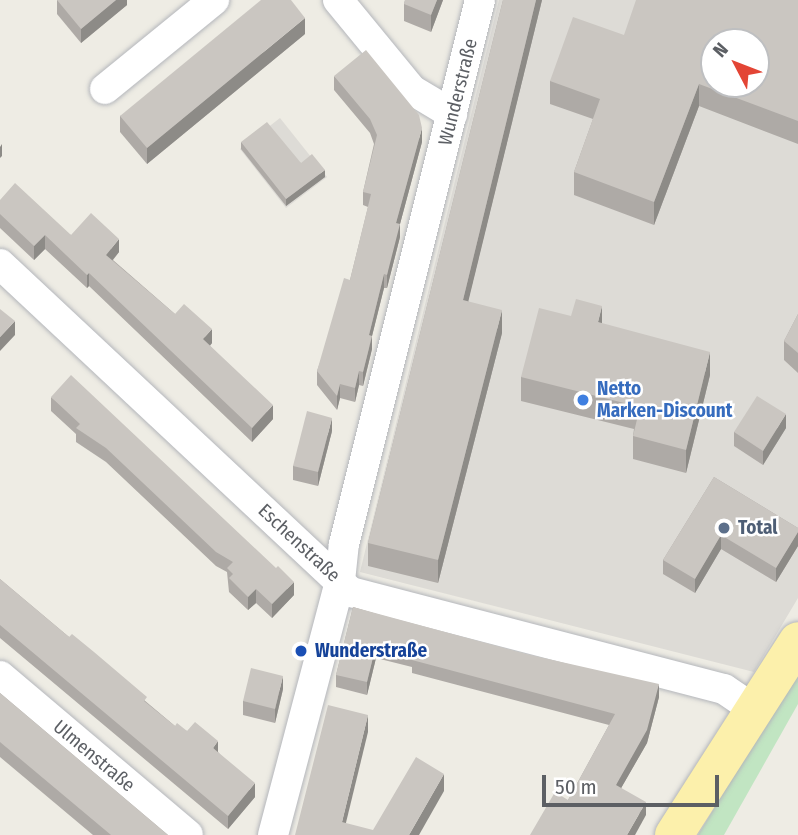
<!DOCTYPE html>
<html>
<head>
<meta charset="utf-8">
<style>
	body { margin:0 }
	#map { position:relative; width:798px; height:835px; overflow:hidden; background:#eeece4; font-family:"Fira Sans Condensed",sans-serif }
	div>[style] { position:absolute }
	.industrial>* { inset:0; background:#dddbd6 }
	.green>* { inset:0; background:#c1e5c2 }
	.roads { filter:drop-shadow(0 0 2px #b4b6bb) drop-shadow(0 0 2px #b4b6bb) }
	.minor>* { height:30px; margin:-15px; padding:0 15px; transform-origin:15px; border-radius:15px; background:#fff }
	.major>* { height:38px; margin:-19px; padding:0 19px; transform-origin:19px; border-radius:19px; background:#fcf0ab }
	.wall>* { inset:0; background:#aeaaa6 }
	.shaded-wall>* { inset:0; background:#8d8b87 }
	.building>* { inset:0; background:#cac6c1 }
	.dots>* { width:19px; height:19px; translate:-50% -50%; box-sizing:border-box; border:4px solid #fff; border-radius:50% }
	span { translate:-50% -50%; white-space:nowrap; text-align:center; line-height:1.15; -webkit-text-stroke:5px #fff; paint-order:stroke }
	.street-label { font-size:19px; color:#5c5f64 }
	.shop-label { font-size:19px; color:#366cbe; font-weight:700 }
	.left { translate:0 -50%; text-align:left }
	.service-label { font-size:19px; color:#4e5e75; font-weight:700 }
	.transit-label { font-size:19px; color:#164399; font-weight:700 }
	.north { position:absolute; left:700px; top:28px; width:70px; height:70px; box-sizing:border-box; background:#fff; border:2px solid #bebfc1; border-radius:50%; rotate:312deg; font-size:19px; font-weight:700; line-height:28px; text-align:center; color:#5c5f64 }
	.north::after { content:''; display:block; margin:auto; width:24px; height:32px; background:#e34535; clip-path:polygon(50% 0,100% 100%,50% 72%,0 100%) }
	.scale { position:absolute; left:542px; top:775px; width:177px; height:32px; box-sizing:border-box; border:4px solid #5c5f64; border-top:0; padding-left:9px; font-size:21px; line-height:24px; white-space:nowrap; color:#5c5f64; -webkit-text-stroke:5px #fff; paint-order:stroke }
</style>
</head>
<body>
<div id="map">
	<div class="industrial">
		<div style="clip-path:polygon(evenodd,499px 0,798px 0,798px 598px,754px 672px,360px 572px,499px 0,714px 42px,756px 42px,756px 84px,714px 84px,714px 42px)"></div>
		<div style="clip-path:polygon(280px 118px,327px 177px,286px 208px,240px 149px)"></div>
	</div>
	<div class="green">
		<div style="clip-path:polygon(798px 669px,798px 704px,724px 835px,698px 835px)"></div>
	</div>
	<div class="roads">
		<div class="minor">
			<div style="left:338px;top:0;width:117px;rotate:50.6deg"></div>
			<div style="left:412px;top:90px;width:47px;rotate:31deg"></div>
			<div style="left:105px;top:89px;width:141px;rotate:-39.2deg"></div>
			<div style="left:0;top:264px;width:480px;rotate:43.1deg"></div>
			<div style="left:351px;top:592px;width:385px;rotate:14.6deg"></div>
			<div style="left:724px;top:689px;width:37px;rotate:34deg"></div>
			<div style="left:0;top:676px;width:246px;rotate:40.2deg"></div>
			<div style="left:273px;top:835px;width:263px;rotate:-75.2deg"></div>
			<div style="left:340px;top:581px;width:37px;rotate:-84deg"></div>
			<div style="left:344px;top:544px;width:561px;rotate:-75.96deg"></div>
		</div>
		<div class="major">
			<div style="left:674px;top:835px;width:230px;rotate:-57.4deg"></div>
		</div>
	</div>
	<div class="wall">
		<div style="clip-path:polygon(57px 0,127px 0,127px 5px,81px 43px,57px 14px)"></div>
		<div style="clip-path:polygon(405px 0,443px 0,431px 32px,404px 21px,404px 4px)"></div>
		<div style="clip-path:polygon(503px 0,542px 0,468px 301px,502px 333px,438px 583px,368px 566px,368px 543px)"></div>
		<div style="clip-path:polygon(798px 0,798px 144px,699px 106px,654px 225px,574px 195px,574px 172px,593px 119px,550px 104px,550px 81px,624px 35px)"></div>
		<div style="clip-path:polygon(305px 34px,147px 164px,120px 132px,120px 116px)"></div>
		<div style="clip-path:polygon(334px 76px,422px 142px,400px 224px,400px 237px,387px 288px,384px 288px,372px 336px,372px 349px,363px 386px,359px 385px,355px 402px,340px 398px,337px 410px,317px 385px,317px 371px,350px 280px,368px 207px,363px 205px,363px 192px,374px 144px,370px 133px,334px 90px)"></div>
		<div style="clip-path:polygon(241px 142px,301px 163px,325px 177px,286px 206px,241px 149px)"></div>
		<div style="clip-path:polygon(0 200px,71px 235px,119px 252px,113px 260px,175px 314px,212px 343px,210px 346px,273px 419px,252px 442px,89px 286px,87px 288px,45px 249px,34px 260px,0 228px)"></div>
		<div style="clip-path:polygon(798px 314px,798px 373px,784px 360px,784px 341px)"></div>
		<div style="clip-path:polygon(602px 324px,710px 375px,686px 473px,633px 459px,633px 436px,634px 429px,521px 401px,521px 377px)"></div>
		<div style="clip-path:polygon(51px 397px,294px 595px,272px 618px,256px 603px,248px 610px,229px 592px,227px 572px,216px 566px,106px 462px,76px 442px,76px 434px,51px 411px)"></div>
		<div style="clip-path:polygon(786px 428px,763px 465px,734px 446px,734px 432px)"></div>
		<div style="clip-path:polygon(332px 431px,318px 486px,293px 480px,293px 466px)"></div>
		<div style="clip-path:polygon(714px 477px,798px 528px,798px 546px,776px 582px,721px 549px,695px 593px,663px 574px,663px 560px)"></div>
		<div style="clip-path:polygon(0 579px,175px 726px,187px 731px,218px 752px,255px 797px,228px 829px,0 638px)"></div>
		<div style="clip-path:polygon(353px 607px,659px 697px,647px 743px,621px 788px,646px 815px,568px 800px,609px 725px,412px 673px,412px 667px,376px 658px,367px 695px,336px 687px,336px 675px)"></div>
		<div style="clip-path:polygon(283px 689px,275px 723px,243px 715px,243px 701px)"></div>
		<div style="clip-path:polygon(0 693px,168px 835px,93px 835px,0 757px)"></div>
	</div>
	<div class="shaded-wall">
		<div style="clip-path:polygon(116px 0,127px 0,127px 5px,81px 43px,81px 29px)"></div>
		<div style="clip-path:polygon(437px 0,443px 0,431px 32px,431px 15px)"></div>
		<div style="clip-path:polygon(536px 0,542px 0,463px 323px,463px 300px)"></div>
		<div style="clip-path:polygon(305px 18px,305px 34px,147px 164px,147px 148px)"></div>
		<div style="clip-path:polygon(699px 84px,699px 106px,654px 225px,654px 202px)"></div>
		<div style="clip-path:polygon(422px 128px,422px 142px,400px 224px,400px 237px,387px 288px,387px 275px,396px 223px)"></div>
		<div style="clip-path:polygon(2px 144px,2px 156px,0 158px,0 147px)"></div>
		<div style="clip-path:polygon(325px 170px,325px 177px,286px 206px,286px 199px)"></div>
		<div style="clip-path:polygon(45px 235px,45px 249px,34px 260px,34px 246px)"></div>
		<div style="clip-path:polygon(119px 239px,119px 252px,106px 268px,106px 255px)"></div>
		<div style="clip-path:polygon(89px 273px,89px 286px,87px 288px,87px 275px)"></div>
		<div style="clip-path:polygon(384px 274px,384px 288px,369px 348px,369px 335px)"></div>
		<div style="clip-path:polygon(602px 306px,602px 329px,598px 322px)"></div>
		<div style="clip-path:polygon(502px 310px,502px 333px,438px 583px,438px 560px)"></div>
		<div style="clip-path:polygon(15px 321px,15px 335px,0 351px,0 337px)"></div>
		<div style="clip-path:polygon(212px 329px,212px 343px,203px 353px,203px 339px)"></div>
		<div style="clip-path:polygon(372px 336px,372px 349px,363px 386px,363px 372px)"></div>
		<div style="clip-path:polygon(710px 352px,710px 375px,686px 473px,686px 450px)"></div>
		<div style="clip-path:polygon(359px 371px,359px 385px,355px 402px,355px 388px)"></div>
		<div style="clip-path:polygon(340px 384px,340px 398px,337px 410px,337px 396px)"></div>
		<div style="clip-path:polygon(273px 405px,273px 419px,252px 442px,252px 428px)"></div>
		<div style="clip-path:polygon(786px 414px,786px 428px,763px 465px,763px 451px)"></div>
		<div style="clip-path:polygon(332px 418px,332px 431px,318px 486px,318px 472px)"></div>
		<div style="clip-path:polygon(798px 532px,798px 546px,776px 582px,776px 568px)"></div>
		<div style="clip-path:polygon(721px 535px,721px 549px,695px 593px,695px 579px)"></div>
		<div style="clip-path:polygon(294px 582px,294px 595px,272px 618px,272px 604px)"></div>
		<div style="clip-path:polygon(256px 589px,256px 603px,248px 610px,248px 597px)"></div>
		<div style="clip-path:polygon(376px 645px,376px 658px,367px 695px,367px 682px)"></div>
		<div style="clip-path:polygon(283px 676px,283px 689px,275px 723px,275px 709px)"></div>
		<div style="clip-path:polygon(659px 684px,659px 697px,647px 743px,616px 797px,616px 785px)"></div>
		<div style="clip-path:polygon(368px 715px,368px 732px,343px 835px,342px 822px)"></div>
		<div style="clip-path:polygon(218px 741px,218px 755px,213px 748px)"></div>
		<div style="clip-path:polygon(444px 774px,444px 791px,419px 835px,409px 835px)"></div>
		<div style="clip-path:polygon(255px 783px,255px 797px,228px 829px,228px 816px)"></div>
		<div style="clip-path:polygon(646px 802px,646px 815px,635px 835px,627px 835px)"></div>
	</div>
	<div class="building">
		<div style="clip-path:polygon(57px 0,116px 0,81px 29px)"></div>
		<div style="clip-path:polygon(261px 0,291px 0,305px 18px,147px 148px,120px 116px)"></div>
		<div style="clip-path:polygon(405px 0,437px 0,431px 15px,404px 4px)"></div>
		<div style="clip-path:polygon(503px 0,536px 0,463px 300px,502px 310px,438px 560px,368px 543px)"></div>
		<div style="clip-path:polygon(evenodd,636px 0,798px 0,798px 121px,699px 84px,654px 202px,574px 172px,600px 99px,550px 81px,573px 17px,624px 35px,636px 0,714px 42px,756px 42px,756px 84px,714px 84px,714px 42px)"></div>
		<div style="clip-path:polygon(366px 50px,419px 115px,422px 128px,396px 223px,400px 224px,387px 275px,384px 274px,369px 335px,372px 336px,363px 372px,359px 371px,355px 388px,340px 384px,337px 396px,317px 371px,344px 278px,350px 280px,371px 194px,363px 192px,377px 135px,370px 119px,334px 76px)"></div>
		<div style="clip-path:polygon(267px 122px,301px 163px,312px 154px,325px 170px,286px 199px,241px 142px)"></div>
		<div style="clip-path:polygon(15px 183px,71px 235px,91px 213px,119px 239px,106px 255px,175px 314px,184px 304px,212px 329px,203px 339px,273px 405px,252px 428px,89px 273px,87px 275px,45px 235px,34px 246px,0 214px,0 200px)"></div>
		<div style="clip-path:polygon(576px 299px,602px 306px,598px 322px,710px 352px,686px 450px,633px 436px,640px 407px,521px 377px,539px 308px,571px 316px)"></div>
		<div style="clip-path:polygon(0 309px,15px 321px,0 337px)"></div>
		<div style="clip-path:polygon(798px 314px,798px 353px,784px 341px)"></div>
		<div style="clip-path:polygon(71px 375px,276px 568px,278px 566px,294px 582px,272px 604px,256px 589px,248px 597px,229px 578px,233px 574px,227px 568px,233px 562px,216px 552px,106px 448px,76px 428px,80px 424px,51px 397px)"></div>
		<div style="clip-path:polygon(757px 396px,786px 414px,763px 451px,734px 432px)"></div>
		<div style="clip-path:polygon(307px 411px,332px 418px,318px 472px,293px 466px)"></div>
		<div style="clip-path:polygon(714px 477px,798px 528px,798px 532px,776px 568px,721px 535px,695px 579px,663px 560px)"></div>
		<div style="clip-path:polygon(0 579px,69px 637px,72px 634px,94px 652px,147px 697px,144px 701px,175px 726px,177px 723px,187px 731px,195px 722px,218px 741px,213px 748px,255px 783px,228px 816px,0 625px)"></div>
		<div style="clip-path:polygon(353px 607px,526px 654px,659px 684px,647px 730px,616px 785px,646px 802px,627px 835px,530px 835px,555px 792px,568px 800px,615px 714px,412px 660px,414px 654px,376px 645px,367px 682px,336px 675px)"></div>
		<div style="clip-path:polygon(251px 668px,283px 676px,275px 709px,243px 701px)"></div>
		<div style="clip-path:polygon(0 693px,168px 835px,111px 835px,0 742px)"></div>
		<div style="clip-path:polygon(328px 705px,368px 715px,342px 822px,373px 830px,416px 757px,444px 774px,409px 835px,295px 835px)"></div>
	</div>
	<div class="dots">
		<div style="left:583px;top:400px;background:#3f7fe0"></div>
		<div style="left:724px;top:528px;background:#5c6f8a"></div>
		<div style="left:301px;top:651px;background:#1a4fb4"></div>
	</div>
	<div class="street-label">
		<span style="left:458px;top:92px;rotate:-76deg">Wunderstraße</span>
		<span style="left:299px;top:543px;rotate:43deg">Eschenstraße</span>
		<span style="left:94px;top:756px;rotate:40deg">Ulmenstraße</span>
	</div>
	<div class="shop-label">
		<span class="left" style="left:597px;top:400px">Netto<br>Marken-Discount</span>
	</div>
	<div class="service-label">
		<span class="left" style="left:738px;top:528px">Total</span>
	</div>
	<div class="transit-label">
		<span class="left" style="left:315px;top:651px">Wunderstraße</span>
	</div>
	<div class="north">N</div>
	<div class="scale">50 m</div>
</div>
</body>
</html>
